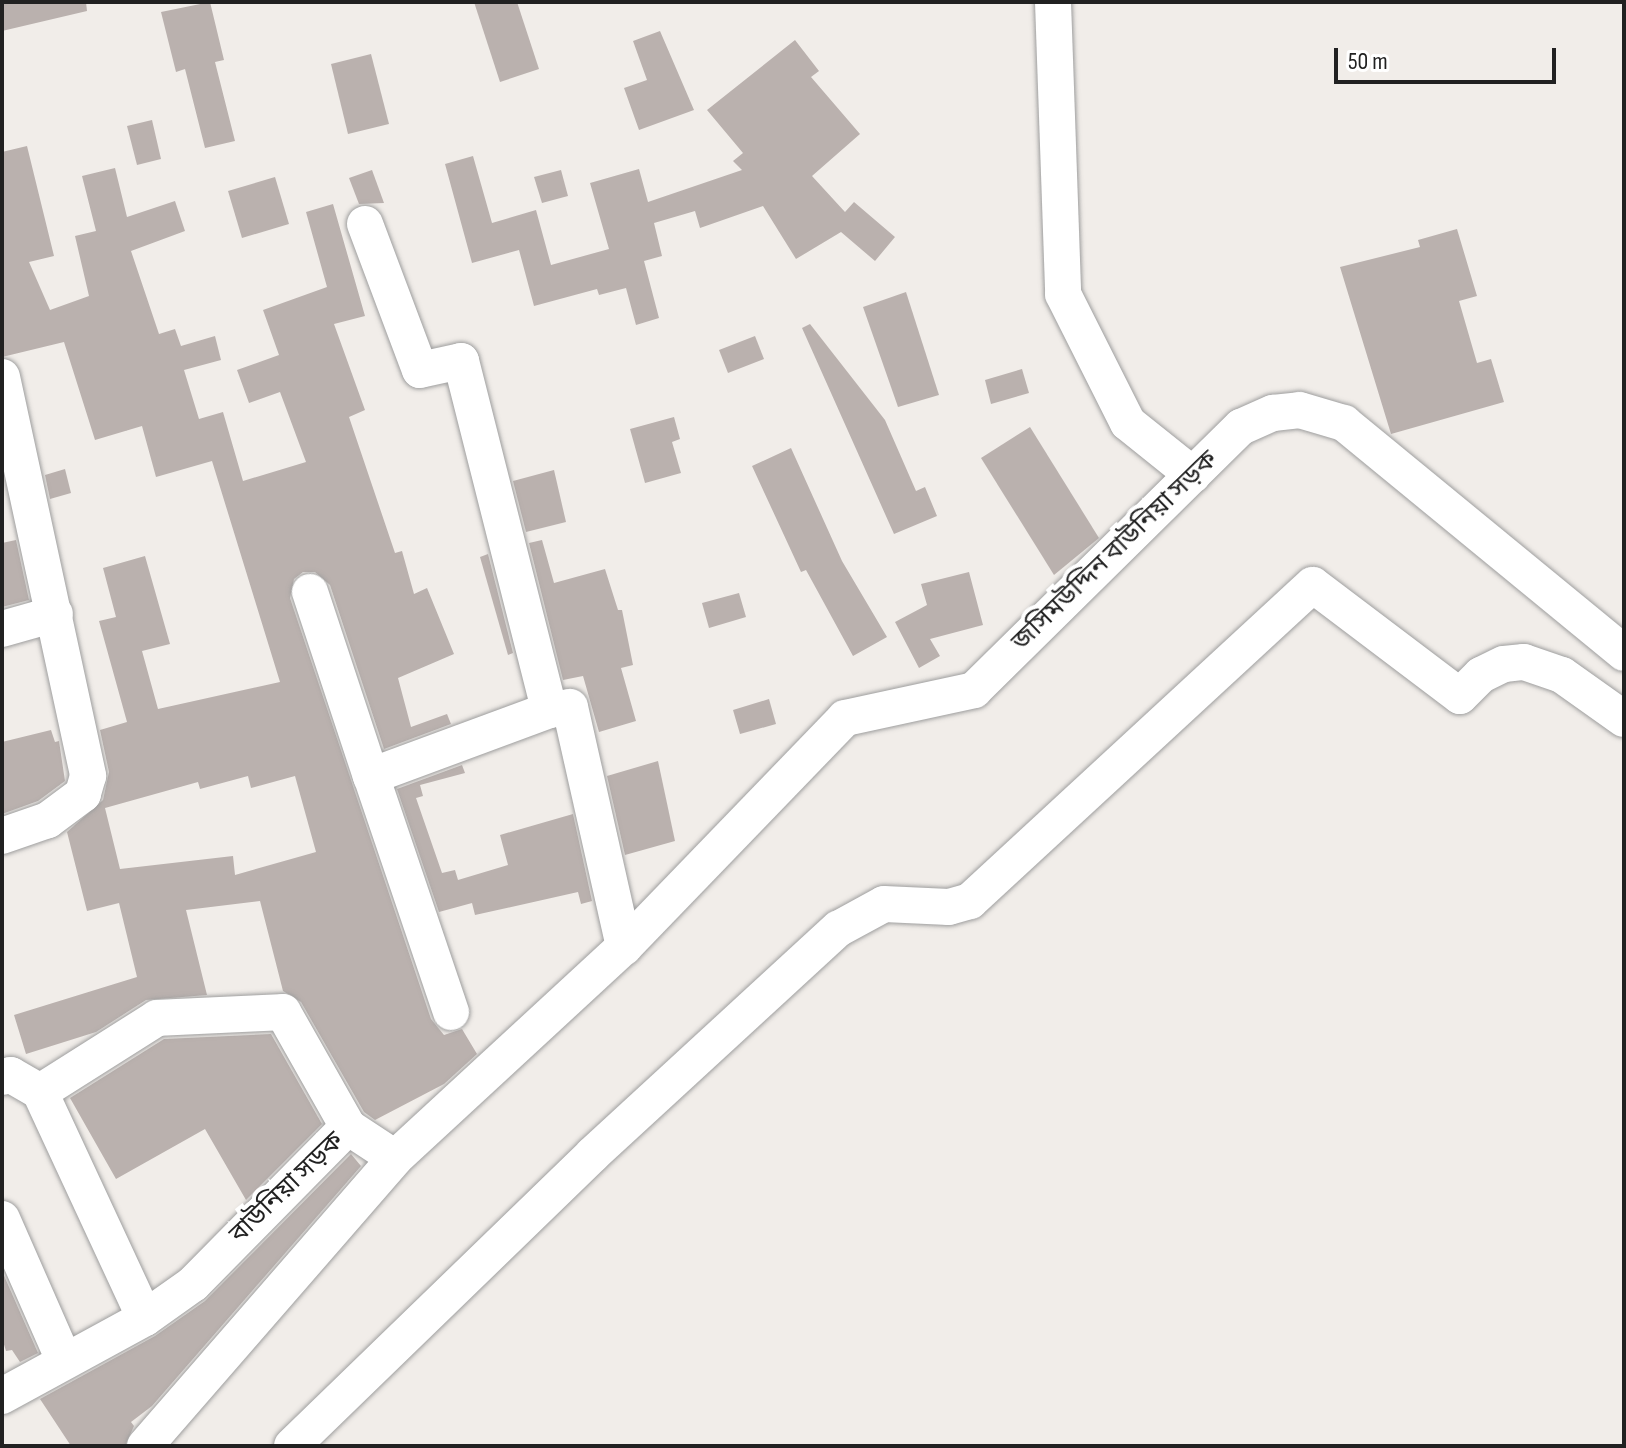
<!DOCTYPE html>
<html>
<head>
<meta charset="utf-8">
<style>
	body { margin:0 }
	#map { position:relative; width:1626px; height:1448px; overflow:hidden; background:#f1ede9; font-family:"Sofia Sans Condensed","Noto Sans Bengali",sans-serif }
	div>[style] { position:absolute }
	.building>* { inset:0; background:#bab1ae }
	.roads { filter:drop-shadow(0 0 2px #9e9e9e) drop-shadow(0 0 2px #9e9e9e) }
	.minor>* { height:36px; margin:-18px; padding:0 18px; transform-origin:18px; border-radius:18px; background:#fff }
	span { translate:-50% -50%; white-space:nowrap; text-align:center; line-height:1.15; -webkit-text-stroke:8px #fff; paint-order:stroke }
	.street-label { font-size:26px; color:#212121 }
	.frame { position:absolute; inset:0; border:4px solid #212121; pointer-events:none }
	.scale { position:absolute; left:1334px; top:48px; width:222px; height:36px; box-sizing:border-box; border:4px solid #212121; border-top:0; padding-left:10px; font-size:24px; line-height:28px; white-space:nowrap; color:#212121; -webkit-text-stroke:6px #fff; paint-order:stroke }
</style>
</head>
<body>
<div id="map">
	<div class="building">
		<div style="clip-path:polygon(2px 2px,86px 2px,87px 11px,2px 31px)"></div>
		<div style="clip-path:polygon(210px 2px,224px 60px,215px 62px,235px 141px,205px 148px,185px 69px,176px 72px,161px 12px)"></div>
		<div style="clip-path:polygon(474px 2px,517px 2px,539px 69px,500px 82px)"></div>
		<div style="clip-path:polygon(660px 31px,694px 110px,639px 130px,624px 88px,647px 80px,633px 41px)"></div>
		<div style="clip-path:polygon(795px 40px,819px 71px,811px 77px,860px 134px,812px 176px,845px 212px,854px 202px,895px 237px,875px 261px,841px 232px,796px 259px,763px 206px,700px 228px,695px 211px,654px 223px,662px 256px,644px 261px,659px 318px,636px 325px,626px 288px,599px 295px,597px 289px,534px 306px,519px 250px,472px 263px,445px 164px,473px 156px,492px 223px,536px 210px,551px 265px,609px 249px,590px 183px,639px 169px,648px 202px,742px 170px,733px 161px,743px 153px,707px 110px)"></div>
		<div style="clip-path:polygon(371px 54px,389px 124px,348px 134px,331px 64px)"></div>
		<div style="clip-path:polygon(152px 120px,161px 159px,137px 165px,127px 126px)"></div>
		<div style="clip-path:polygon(evenodd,27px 146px,54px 256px,29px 262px,50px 310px,89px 296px,75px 236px,96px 231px,82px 176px,115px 168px,127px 217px,175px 201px,185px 231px,131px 251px,159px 334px,175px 329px,181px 346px,215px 336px,221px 360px,184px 370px,199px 419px,223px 412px,243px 481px,306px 462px,280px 392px,249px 403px,237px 370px,279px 355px,263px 310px,327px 287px,306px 212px,333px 204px,365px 316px,334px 324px,365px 410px,349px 417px,395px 553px,402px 551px,414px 594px,427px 588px,454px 654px,398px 678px,411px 727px,447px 714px,451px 724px,384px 749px,330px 585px,315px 572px,303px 572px,294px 579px,290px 598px,431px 1019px,444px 1035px,462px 1029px,477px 1054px,444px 1084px,375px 1120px,364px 1112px,301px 1002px,283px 991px,260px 901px,186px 910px,207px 995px,146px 1000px,96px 1032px,26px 1054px,14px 1015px,137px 977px,119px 903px,87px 911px,67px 832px,103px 800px,109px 772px,100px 730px,127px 722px,99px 621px,116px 617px,103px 568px,145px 556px,170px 644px,142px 651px,158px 709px,280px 682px,212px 461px,156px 477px,142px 426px,95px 440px,64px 342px,2px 357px,2px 152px,27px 146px,248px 776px,251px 788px,295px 776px,316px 852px,235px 875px,233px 856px,120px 869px,105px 808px,198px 782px,200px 789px,248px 776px)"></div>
		<div style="clip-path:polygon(372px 170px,384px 203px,359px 204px,349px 178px)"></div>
		<div style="clip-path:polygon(561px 170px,568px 196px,542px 203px,534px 177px)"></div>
		<div style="clip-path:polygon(275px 177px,289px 224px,242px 238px,228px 191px)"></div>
		<div style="clip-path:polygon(1457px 229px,1477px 296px,1459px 301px,1477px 363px,1491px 359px,1504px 402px,1391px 434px,1340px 267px,1420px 247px,1418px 240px)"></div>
		<div style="clip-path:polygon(906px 292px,939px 395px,898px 407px,863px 307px)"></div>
		<div style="clip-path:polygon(810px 324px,885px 420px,916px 491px,925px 487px,937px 516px,894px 534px,802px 328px)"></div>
		<div style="clip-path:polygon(755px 336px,764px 359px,728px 373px,719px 350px)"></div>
		<div style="clip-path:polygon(1022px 369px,1029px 393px,991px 404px,985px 380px)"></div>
		<div style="clip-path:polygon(674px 417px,680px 439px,672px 442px,681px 473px,645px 483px,630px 429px)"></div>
		<div style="clip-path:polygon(1030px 427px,1099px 538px,1054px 575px,981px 458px)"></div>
		<div style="clip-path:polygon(791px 448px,842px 561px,887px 637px,853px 656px,806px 570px,801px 572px,752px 466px)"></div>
		<div style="clip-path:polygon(65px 469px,71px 493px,50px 499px,45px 475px)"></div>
		<div style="clip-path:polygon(554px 470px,566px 522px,526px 532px,513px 481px)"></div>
		<div style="clip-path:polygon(16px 540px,29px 600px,2px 607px,2px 543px)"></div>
		<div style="clip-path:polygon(542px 540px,554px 583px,605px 569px,618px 610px,622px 610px,633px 665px,621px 668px,636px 721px,599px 732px,583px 676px,563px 680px,529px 543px)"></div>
		<div style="clip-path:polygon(488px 554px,513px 653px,508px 655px,480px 557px)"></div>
		<div style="clip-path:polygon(969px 572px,983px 625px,930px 639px,940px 656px,919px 668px,895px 622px,927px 605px,921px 584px)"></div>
		<div style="clip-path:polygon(739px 593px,746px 617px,709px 628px,702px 603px)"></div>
		<div style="clip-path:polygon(769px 699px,776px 724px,740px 734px,733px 710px)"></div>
		<div style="clip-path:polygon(51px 730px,55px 742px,59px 741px,65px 781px,38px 801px,2px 814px,2px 742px)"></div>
		<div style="clip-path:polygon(658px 761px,675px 841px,625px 855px,607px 776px)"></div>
		<div style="clip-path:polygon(462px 765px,465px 773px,420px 785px,423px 796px,416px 798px,442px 873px,455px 870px,458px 880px,508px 865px,500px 835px,573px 814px,592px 901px,581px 904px,578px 892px,475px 915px,472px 903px,439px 912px,397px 789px)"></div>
		<div style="clip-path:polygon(271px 1034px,322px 1124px,246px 1200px,205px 1129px,116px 1179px,70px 1098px,164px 1039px)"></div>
		<div style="clip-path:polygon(351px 1154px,361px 1166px,152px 1406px,131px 1422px,134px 1426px,125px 1446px,71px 1446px,40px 1399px,155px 1336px,205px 1301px)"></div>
		<div style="clip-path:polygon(2px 1271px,38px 1353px,20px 1362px,12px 1350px,6px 1351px,2px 1338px)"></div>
	</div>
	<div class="roads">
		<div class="minor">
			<div style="left:1053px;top:2px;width:292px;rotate:88deg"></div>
			<div style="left:1063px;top:294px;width:144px;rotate:63.3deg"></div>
			<div style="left:1128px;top:423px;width:83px;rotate:38.7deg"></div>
			<div style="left:365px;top:224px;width:156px;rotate:69.4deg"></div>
			<div style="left:420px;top:370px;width:42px;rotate:-12.4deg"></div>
			<div style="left:461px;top:361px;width:360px;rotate:75.8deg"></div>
			<div style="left:549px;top:710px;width:21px;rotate:-8deg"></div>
			<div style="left:570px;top:707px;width:246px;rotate:77.3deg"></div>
			<div style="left:2px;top:377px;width:408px;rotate:77.8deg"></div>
			<div style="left:88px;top:776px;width:19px;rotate:106deg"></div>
			<div style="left:83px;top:794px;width:44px;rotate:143.4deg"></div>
			<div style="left:48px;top:820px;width:49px;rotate:160.8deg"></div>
			<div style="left:310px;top:592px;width:194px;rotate:71.7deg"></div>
			<div style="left:2px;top:629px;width:55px;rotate:-15.8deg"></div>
			<div style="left:451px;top:1012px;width:249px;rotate:-108.7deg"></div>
			<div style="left:371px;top:776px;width:190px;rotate:-20.3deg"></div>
			<div style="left:2px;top:1077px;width:9px;rotate:-13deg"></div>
			<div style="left:11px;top:1075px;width:34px;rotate:30deg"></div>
			<div style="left:40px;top:1092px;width:249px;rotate:65.1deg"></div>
			<div style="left:40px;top:1092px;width:138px;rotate:-32.3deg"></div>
			<div style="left:157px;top:1018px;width:126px;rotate:-2.7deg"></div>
			<div style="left:283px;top:1012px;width:132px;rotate:60.5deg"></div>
			<div style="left:2px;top:1219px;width:154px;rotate:66.3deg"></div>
			<div style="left:2px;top:1396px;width:163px;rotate:-28.6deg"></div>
			<div style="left:145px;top:1318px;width:59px;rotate:-35.3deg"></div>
			<div style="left:193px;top:1284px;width:221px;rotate:-45.4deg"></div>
			<div style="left:348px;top:1127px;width:56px;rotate:33.4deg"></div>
			<div style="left:395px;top:1158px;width:311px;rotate:-42.7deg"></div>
			<div style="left:624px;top:947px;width:318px;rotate:-46deg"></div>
			<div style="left:845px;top:718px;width:132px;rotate:-12.2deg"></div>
			<div style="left:974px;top:690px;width:375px;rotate:-44.6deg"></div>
			<div style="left:1241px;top:427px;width:35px;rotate:-24deg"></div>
			<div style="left:1273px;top:413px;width:27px;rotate:-6deg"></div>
			<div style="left:1300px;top:410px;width:46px;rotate:16.5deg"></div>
			<div style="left:1344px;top:423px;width:362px;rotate:39.4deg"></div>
			<div style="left:145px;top:1446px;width:381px;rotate:-49deg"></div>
			<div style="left:292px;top:1446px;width:419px;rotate:-44.1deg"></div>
			<div style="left:593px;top:1154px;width:333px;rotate:-42.6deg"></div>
			<div style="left:838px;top:929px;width:52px;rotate:-28.5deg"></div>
			<div style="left:884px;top:904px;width:65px;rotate:2.6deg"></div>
			<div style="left:949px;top:907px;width:22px;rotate:-16deg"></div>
			<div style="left:970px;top:901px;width:466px;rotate:-42.7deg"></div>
			<div style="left:1313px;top:585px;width:184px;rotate:37.1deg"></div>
			<div style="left:1460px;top:696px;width:30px;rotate:-45deg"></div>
			<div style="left:1481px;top:675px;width:25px;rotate:-26deg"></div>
			<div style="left:1504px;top:664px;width:20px;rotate:-6deg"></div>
			<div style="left:1524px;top:662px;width:40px;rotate:18.9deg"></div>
			<div style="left:1562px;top:675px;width:76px;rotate:35.4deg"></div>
		</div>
	</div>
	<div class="street-label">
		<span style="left:1115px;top:551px;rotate:-44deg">জসিমউদ্দিন বাউনিয়া সড়ক</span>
		<span style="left:287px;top:1188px;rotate:-44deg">বাউনিয়া সড়ক</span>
	</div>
	<div class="frame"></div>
	<div class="scale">50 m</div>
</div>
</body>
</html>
